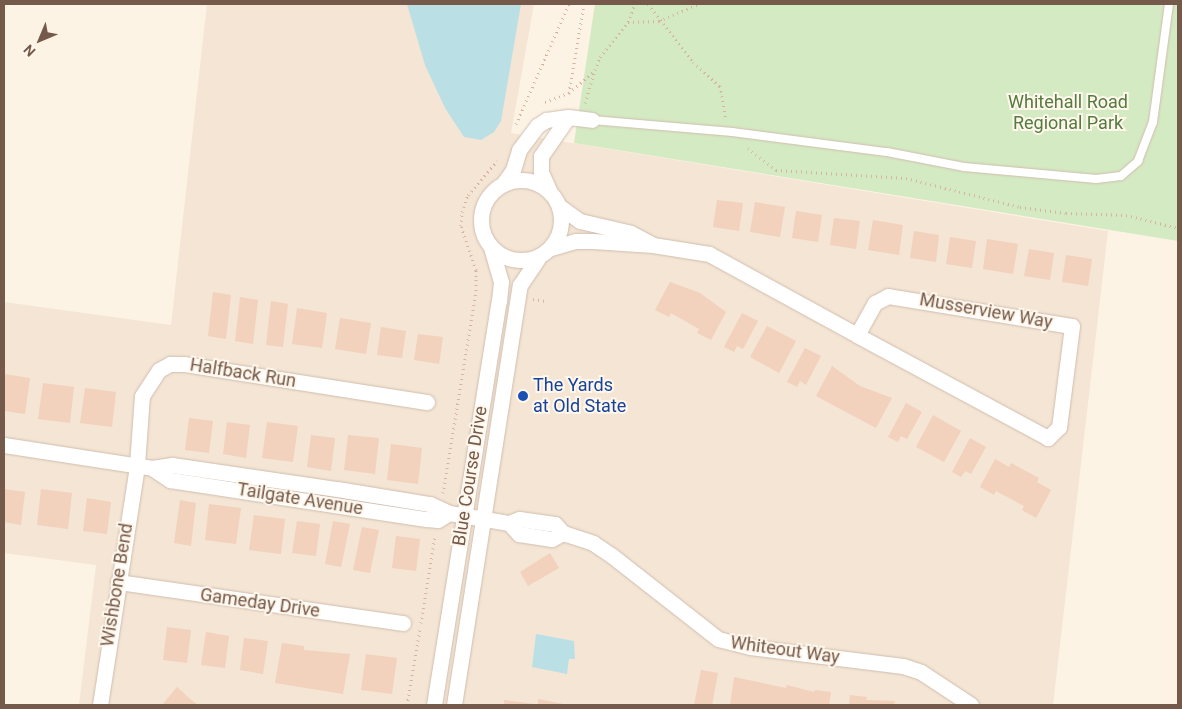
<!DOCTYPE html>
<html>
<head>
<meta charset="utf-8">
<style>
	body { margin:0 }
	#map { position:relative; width:1182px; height:709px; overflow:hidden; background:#fcf3e5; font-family:Roboto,sans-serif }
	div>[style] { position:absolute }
	.residential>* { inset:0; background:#f4e5d4 }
	.green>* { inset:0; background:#d4eac3 }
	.water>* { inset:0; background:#bae0e6 }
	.building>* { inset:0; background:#f2d1bd }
	.path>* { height:3px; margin-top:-1.5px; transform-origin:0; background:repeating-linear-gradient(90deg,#d7b4a0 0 1px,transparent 0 5px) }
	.roads { filter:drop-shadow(0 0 1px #d0bdae) drop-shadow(0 0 1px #d0bdae) }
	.service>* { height:8px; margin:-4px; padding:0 4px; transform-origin:4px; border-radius:4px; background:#fff }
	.minor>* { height:15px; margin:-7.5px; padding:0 7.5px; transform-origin:7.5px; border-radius:7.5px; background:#fff }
	.minor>.ring { margin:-7.5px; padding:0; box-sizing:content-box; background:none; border:15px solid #fff; border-radius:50% }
	.dots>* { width:14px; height:14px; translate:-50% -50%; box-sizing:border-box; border:2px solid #fff7ec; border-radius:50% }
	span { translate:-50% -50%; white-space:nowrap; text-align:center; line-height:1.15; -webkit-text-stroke:4px #fff7ec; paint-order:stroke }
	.park-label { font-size:18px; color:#547b42 }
	.street-label { font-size:18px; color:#75594a }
	.transit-label { font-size:18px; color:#164399 }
	.left { translate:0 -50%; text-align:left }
	.frame { position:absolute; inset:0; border:5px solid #75594a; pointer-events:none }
	.north { position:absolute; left:15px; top:15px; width:50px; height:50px; -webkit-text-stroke:4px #fff7ec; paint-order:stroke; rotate:225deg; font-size:14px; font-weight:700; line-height:20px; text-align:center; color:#75594a }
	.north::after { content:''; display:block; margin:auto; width:18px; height:22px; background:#75594a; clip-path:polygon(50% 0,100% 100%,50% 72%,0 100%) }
</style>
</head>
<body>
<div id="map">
	<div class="residential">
		<div style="clip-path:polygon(207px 4px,534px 4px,511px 133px,1108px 231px,1053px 705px,79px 705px,96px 565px,4px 553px,4px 302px,171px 325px)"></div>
	</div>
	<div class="green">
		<div style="clip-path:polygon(595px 4px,1178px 4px,1178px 241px,574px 143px)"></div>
	</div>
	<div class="water">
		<div style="clip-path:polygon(407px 4px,521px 4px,501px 121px,494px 132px,481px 140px,464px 137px,445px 108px,425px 65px)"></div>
		<div style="clip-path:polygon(536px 634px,574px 641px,575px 659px,569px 659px,567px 674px,532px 667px)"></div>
	</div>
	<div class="building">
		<div style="clip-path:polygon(717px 200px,743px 203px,739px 231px,713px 227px)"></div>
		<div style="clip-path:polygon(755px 202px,785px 207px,780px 237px,750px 232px)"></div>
		<div style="clip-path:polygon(796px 211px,822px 215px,818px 242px,792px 238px)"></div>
		<div style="clip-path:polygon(834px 218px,860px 221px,856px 249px,830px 245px)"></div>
		<div style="clip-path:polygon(873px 220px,903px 225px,899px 255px,868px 250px)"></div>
		<div style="clip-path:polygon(914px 231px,939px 235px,936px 262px,910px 258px)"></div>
		<div style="clip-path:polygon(950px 237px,976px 241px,972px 268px,946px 264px)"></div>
		<div style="clip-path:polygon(987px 239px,1018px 244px,1013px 274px,983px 269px)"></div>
		<div style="clip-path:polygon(1029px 249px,1054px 253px,1050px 280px,1024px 276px)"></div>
		<div style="clip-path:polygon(1066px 255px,1092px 259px,1088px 286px,1062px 282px)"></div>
		<div style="clip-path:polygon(670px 282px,700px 293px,726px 312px,711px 340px,697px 333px,699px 329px,671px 313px,669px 317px,655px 310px)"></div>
		<div style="clip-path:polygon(213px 292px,231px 295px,226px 339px,208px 336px)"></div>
		<div style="clip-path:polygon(240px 297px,258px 300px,253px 344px,235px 341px)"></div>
		<div style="clip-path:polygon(271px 301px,288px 304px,283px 347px,266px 345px)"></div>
		<div style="clip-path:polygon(297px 308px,327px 313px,322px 348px,292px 344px)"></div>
		<div style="clip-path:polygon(742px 313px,758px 321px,743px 349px,737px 346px,734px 352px,724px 347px)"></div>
		<div style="clip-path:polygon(340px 318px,371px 323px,366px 354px,335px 349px)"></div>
		<div style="clip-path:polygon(767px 326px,796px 341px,779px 373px,750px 357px)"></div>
		<div style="clip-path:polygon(381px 327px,406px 331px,402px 358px,377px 355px)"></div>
		<div style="clip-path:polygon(418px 334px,443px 337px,439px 364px,414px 360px)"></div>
		<div style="clip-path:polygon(805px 348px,821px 356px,806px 385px,800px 381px,797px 387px,787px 382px)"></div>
		<div style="clip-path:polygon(832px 366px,860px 386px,892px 398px,876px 428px,816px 396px)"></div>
		<div style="clip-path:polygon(4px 374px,30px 378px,25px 414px,4px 411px)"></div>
		<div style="clip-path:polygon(43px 383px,74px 387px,70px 423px,38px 419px)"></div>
		<div style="clip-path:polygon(85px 388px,116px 392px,112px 427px,80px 423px)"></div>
		<div style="clip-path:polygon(906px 403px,922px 412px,907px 439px,901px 436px,898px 442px,888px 437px)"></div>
		<div style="clip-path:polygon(933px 415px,961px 431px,944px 462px,916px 447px)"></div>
		<div style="clip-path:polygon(189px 418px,213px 421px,209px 453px,185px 450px)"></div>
		<div style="clip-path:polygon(227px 422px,250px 425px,246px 458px,223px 454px)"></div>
		<div style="clip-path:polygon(267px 422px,298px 426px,293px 462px,262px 458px)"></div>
		<div style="clip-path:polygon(311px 435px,335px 438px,331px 471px,307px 467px)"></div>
		<div style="clip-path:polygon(348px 435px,379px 438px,375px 474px,344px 470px)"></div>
		<div style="clip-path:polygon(970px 438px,986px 447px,971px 474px,965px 471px,961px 477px,952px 472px)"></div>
		<div style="clip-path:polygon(391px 444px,422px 448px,418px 484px,387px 480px)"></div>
		<div style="clip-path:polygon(995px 459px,1009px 467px,1011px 463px,1039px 478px,1037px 482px,1051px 490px,1036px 518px,1022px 510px,1024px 506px,996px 491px,994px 495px,980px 487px)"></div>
		<div style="clip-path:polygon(4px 489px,25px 492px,21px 525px,4px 522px)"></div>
		<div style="clip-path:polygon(41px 489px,72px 493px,68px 529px,37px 525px)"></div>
		<div style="clip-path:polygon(87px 498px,111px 502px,107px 534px,83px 531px)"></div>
		<div style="clip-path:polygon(180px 500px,196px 503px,191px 546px,174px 543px)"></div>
		<div style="clip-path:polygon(209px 504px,241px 508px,236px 544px,205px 540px)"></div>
		<div style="clip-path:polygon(254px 515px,285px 519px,281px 554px,249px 550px)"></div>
		<div style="clip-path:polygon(297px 521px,320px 524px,316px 556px,292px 553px)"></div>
		<div style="clip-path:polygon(333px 521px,350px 524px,341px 567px,325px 564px)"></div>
		<div style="clip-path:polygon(362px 527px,379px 530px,370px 573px,353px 570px)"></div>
		<div style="clip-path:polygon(396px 536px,420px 539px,416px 571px,392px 568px)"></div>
		<div style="clip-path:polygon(550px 553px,559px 568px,528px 586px,520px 572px)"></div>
		<div style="clip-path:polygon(167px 627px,191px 630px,187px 663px,163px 660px)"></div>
		<div style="clip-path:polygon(206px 632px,229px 636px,225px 668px,201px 665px)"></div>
		<div style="clip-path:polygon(244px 638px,268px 641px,263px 674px,240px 670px)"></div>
		<div style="clip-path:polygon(282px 643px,304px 646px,304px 650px,350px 654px,343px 694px,275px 683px)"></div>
		<div style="clip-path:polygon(366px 654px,397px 658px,392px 694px,361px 690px)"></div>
		<div style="clip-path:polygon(701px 670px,718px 673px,712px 705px,694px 705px)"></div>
		<div style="clip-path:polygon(734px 677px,786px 688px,787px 685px,814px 692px,815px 690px,831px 692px,829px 705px,730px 705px)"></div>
		<div style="clip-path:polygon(177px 687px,189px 698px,198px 705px,162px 705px)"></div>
		<div style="clip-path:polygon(850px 695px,867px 697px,866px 700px,895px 701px,894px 705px,849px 705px)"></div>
		<div style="clip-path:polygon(538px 699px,563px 704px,563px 705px,538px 705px)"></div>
		<div style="clip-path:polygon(504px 700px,534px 704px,534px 705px,504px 705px)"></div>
	</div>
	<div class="path">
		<div style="left:648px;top:4px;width:73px;rotate:52.2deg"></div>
		<div style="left:693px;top:62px;width:36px;rotate:42deg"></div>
		<div style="left:720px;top:86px;width:34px;rotate:80deg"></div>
		<div style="left:628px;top:22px;width:31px;rotate:-2deg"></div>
		<div style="left:659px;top:21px;width:43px;rotate:-23.6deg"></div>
		<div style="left:569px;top:93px;width:90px;rotate:-80.4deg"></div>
		<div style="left:545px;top:102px;width:26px;rotate:-21deg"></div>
		<div style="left:569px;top:93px;width:35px;rotate:-41deg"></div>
		<div style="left:595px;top:70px;width:14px;rotate:-69deg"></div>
		<div style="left:600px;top:57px;width:45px;rotate:-51.3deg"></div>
		<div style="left:628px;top:22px;width:19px;rotate:-69deg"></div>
		<div style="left:585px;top:103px;width:34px;rotate:-73deg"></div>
		<div style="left:516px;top:124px;width:131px;rotate:-66.2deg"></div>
		<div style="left:748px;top:148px;width:36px;rotate:38deg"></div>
		<div style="left:776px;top:170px;width:130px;rotate:3.5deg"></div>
		<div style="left:906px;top:178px;width:118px;rotate:14.3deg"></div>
		<div style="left:1020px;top:207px;width:46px;rotate:7.4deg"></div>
		<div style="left:1066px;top:213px;width:60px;rotate:1.9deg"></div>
		<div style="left:1126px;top:215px;width:54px;rotate:14deg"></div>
		<div style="left:533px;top:299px;width:12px;rotate:9deg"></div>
		<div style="left:443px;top:493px;width:205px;rotate:-80.7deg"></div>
		<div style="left:476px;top:291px;width:21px;rotate:-90deg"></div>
		<div style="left:476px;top:270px;width:46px;rotate:-108.8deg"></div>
		<div style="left:461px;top:226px;width:14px;rotate:-86deg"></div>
		<div style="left:462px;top:212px;width:18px;rotate:-71deg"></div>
		<div style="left:468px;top:195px;width:45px;rotate:-49.5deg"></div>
		<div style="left:421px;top:623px;width:88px;rotate:-80.9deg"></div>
		<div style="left:407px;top:705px;width:77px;rotate:-80.3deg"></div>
	</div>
	<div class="roads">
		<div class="service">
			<div style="left:592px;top:120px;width:141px;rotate:4.9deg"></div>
			<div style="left:732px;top:132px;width:156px;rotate:7.4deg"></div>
			<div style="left:887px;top:152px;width:78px;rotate:11deg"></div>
			<div style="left:964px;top:167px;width:133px;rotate:5.2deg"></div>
			<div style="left:1096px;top:179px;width:25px;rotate:-7deg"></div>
			<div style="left:1121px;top:176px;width:23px;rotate:-41deg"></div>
			<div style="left:1138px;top:161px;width:42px;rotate:-69deg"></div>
			<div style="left:1153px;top:122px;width:119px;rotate:-82.3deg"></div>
		</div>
		<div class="minor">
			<div class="ring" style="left:481px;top:180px;width:65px;height:65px"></div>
			<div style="left:503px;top:184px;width:17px;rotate:-54deg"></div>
			<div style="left:513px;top:170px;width:21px;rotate:-73deg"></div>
			<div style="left:519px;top:150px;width:30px;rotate:-53deg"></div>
			<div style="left:537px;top:126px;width:11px;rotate:-34deg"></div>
			<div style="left:546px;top:120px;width:22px;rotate:-8deg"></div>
			<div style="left:568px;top:117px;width:24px;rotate:7deg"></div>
			<div style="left:549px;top:190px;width:20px;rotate:-114deg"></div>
			<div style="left:541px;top:172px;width:16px;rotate:-90deg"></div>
			<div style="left:541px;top:156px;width:47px;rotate:-55.3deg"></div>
			<div style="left:559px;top:206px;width:26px;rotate:36deg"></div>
			<div style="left:580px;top:221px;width:52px;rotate:13.2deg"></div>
			<div style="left:631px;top:233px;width:24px;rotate:28deg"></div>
			<div style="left:551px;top:248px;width:25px;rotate:-16deg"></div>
			<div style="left:575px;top:241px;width:18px"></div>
			<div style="left:593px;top:241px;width:60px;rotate:3.8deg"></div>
			<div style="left:653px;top:245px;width:57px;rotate:9.1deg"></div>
			<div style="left:709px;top:254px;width:169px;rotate:28.7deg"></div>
			<div style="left:888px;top:296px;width:186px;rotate:9.3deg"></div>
			<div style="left:1072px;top:326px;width:102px;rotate:97.3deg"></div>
			<div style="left:1059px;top:427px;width:16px;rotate:135deg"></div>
			<div style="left:1048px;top:438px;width:217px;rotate:-151.7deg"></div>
			<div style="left:857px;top:335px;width:37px;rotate:-61deg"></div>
			<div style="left:875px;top:303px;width:15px;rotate:-28deg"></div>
			<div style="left:4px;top:445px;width:150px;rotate:8.8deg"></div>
			<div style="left:152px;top:468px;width:20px;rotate:-9deg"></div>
			<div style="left:172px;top:465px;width:167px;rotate:8.3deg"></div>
			<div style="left:337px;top:489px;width:94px;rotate:9.2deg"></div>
			<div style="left:430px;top:504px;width:21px;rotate:25deg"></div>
			<div style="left:449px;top:513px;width:61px;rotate:9.5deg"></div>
			<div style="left:509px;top:523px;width:11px;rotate:-22deg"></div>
			<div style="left:519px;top:519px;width:36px;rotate:8deg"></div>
			<div style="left:555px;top:524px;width:12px;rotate:48deg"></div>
			<div style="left:563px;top:533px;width:32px;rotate:18deg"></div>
			<div style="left:593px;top:543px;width:22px;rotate:34deg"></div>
			<div style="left:611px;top:555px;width:136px;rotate:38.1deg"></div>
			<div style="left:718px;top:639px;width:33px;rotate:14deg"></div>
			<div style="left:750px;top:647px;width:154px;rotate:7.1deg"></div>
			<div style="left:903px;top:666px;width:19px;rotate:18deg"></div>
			<div style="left:921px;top:672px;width:60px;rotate:33.4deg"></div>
			<div style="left:152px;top:468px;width:22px;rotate:34deg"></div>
			<div style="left:170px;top:480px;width:259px;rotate:8.7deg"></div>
			<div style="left:426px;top:519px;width:12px;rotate:5deg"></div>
			<div style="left:438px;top:520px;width:13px;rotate:-32deg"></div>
			<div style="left:509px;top:523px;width:15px;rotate:48deg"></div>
			<div style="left:519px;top:534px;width:33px;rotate:9deg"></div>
			<div style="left:552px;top:539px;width:13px;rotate:-29deg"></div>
			<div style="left:118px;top:582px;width:288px;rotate:8.2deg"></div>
			<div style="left:100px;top:705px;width:243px;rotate:-81.2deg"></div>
			<div style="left:137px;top:465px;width:69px;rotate:-85.9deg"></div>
			<div style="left:142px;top:396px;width:31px;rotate:-57deg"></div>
			<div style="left:159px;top:370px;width:13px;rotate:-29deg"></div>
			<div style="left:170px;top:364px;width:14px"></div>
			<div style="left:184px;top:364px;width:246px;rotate:8.9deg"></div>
			<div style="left:434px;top:705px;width:409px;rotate:-80.9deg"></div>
			<div style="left:499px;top:301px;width:19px;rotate:-84deg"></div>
			<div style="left:501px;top:282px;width:35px;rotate:-106deg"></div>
			<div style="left:454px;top:705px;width:425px;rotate:-81.1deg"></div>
			<div style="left:520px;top:285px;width:32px;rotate:-56deg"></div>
		</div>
	</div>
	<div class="dots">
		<div style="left:523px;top:396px;background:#1a4fb4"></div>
	</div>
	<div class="park-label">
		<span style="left:1068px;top:113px">Whitehall Road<br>Regional Park</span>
	</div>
	<div class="street-label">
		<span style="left:986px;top:311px;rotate:10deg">Musserview Way</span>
		<span style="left:243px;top:373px;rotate:9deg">Halfback Run</span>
		<span style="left:470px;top:476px;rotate:-81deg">Blue Course Drive</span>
		<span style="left:300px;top:499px;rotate:9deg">Tailgate Avenue</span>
		<span style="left:117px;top:585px;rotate:-81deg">Wishbone Bend</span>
		<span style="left:260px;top:603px;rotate:8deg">Gameday Drive</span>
		<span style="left:785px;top:650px;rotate:8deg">Whiteout Way</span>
	</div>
	<div class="transit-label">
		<span class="left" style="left:533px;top:396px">The Yards<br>at Old State</span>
	</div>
	<div class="frame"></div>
	<div class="north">N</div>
</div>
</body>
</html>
